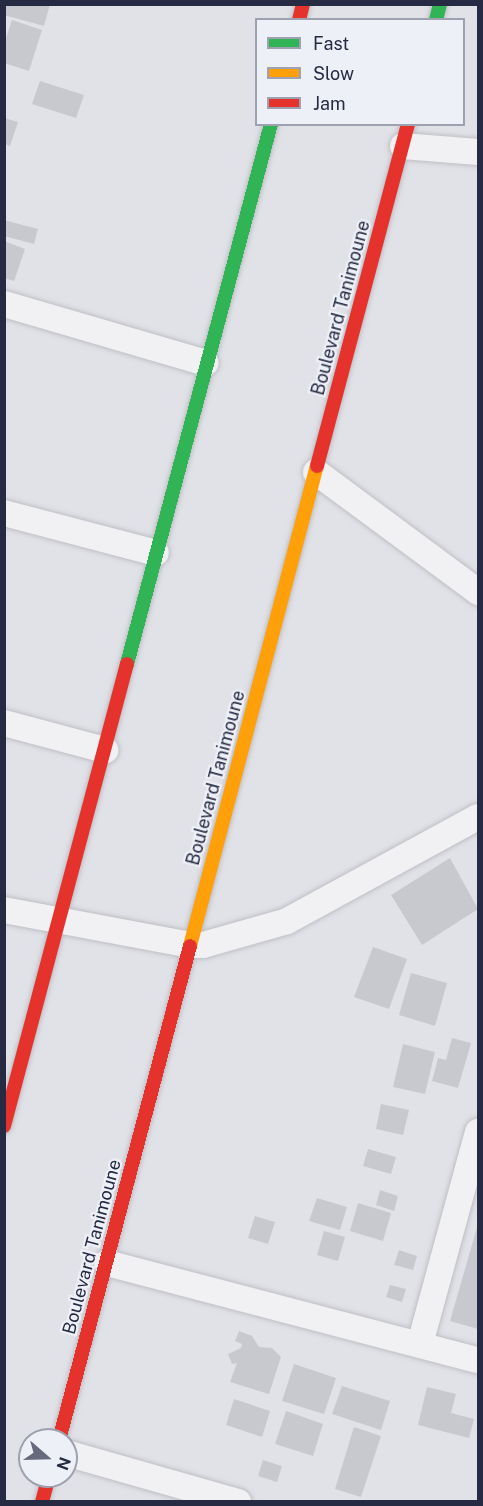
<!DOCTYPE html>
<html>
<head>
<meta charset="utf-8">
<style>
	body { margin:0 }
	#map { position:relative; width:483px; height:1506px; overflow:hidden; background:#e1e2e7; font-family:"Public Sans",sans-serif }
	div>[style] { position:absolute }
	.building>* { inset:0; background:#c8c9cf }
	.roads { filter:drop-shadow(0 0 2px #bebfc5) drop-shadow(0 0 2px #bebfc5) }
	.street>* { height:26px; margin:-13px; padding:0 13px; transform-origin:13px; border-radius:13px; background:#f1f1f3 }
	.fast>* { height:14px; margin:-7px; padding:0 7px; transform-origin:7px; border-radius:7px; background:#30b455 }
	.slow>* { height:14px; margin:-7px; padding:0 7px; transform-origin:7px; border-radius:7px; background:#ff9f0a }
	.jam>* { height:14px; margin:-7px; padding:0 7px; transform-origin:7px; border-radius:7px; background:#e5322d }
	span { translate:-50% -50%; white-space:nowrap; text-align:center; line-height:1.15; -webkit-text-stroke:4.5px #eef0f7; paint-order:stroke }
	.street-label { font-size:18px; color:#262a42 }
	.frame { position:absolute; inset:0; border:6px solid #262a42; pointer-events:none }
	.legend { position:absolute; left:255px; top:18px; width:210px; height:108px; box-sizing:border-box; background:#eef0f7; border:2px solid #9ea1af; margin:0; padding:8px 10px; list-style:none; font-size:18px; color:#262a42 }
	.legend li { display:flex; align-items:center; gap:12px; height:30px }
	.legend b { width:30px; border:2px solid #9ea1af }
	.north { position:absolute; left:18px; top:1428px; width:60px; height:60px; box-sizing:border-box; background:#eef0f7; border:2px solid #9ea1af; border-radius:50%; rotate:110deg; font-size:16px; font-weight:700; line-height:24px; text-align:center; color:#262a42 }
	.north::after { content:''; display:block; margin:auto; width:21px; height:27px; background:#676a7c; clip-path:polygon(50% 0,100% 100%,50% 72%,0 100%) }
</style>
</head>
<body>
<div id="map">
	<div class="building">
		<div style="clip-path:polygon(6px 4px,50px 4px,44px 26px,4px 15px)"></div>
		<div style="clip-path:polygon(12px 20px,42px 30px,29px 71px,4px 63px,4px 44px)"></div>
		<div style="clip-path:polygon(40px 81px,84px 95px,76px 118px,32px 104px)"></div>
		<div style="clip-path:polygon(4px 118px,18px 122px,10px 146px,4px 144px)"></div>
		<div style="clip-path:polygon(4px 220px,38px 229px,34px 244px,4px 236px)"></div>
		<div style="clip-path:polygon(4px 241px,25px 249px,14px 281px,4px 278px)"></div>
		<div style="clip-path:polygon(450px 858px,478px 909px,422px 945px,391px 895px)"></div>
		<div style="clip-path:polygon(373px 947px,407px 959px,389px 1009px,354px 997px)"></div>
		<div style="clip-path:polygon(411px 973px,447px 983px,435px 1026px,399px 1015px)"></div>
		<div style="clip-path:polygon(452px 1038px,471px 1043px,458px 1088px,432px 1081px,438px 1058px,446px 1060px)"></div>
		<div style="clip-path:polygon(403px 1044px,435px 1052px,425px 1094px,393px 1087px)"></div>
		<div style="clip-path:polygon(381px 1104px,409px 1110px,403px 1135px,376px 1129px)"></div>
		<div style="clip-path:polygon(368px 1149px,396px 1157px,391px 1174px,363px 1166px)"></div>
		<div style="clip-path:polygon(380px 1190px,398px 1196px,394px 1211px,376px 1205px)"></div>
		<div style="clip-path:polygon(317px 1198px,347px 1207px,340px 1230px,309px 1221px)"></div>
		<div style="clip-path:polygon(358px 1203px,391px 1213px,383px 1241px,350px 1231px)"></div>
		<div style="clip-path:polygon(255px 1216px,275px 1222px,268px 1244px,248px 1238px)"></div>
		<div style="clip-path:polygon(478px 1224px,478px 1329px,450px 1321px)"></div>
		<div style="clip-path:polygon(324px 1231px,345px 1237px,338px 1261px,317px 1255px)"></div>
		<div style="clip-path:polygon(399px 1250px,417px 1256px,413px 1270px,394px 1265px)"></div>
		<div style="clip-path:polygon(390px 1285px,406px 1289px,402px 1302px,386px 1297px)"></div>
		<div style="clip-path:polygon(239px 1331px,252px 1336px,259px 1347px,272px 1348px,281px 1357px,269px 1394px,230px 1382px,237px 1363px,232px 1364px,228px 1354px,241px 1348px,242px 1344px,235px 1341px)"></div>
		<div style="clip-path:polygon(294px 1364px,336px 1378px,324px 1414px,282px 1401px)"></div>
		<div style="clip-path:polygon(342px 1386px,390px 1401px,381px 1430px,332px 1414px)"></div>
		<div style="clip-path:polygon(427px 1387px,456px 1394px,451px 1413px,474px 1419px,469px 1438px,418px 1425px)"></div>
		<div style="clip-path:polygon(234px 1399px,270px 1411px,262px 1437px,226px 1425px)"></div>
		<div style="clip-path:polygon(286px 1411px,323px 1424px,313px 1456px,275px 1444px)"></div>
		<div style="clip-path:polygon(354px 1427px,381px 1436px,361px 1497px,335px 1489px)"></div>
		<div style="clip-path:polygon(263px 1460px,282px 1466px,277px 1482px,258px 1476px)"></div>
	</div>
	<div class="roads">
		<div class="street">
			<div style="left:403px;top:146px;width:75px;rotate:4.6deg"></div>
			<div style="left:4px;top:304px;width:210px;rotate:16.3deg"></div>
			<div style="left:316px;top:472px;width:202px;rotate:36.5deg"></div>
			<div style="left:4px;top:513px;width:157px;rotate:14.7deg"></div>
			<div style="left:4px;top:723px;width:105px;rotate:15deg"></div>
			<div style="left:4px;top:910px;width:190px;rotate:10.6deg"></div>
			<div style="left:191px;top:945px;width:12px"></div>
			<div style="left:203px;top:945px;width:87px;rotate:-15.9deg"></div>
			<div style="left:287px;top:921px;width:217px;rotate:-28.6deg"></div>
			<div style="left:107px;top:1263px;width:383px;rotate:14.7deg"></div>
			<div style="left:420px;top:1344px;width:220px;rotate:-74.7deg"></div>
			<div style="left:66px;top:1453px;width:179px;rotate:15.9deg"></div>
		</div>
		<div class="fast">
			<div style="left:436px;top:20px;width:16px;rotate:-76deg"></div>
			<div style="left:127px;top:664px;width:559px;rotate:-75.07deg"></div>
		</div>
		<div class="slow">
			<div style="left:190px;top:946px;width:497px;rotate:-75.2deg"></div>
		</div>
		<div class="jam">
			<div style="left:299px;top:20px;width:16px;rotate:-76deg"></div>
			<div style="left:317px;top:466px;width:354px;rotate:-75.1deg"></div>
			<div style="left:4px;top:1126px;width:478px;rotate:-75.1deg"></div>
			<div style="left:59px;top:1440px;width:511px;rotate:-75.15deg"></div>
			<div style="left:42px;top:1502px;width:27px;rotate:-75deg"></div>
		</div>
	</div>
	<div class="street-label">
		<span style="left:341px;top:308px;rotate:-75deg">Boulevard Tanimoune</span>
		<span style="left:216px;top:778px;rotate:-75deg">Boulevard Tanimoune</span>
		<span style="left:92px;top:1247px;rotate:-75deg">Boulevard Tanimoune</span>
	</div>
	<div class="frame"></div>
	<ul class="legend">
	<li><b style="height:8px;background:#30b455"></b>Fast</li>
	<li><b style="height:8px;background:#ff9f0a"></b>Slow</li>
	<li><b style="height:8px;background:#e5322d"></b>Jam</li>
	</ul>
	<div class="north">N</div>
</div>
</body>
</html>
